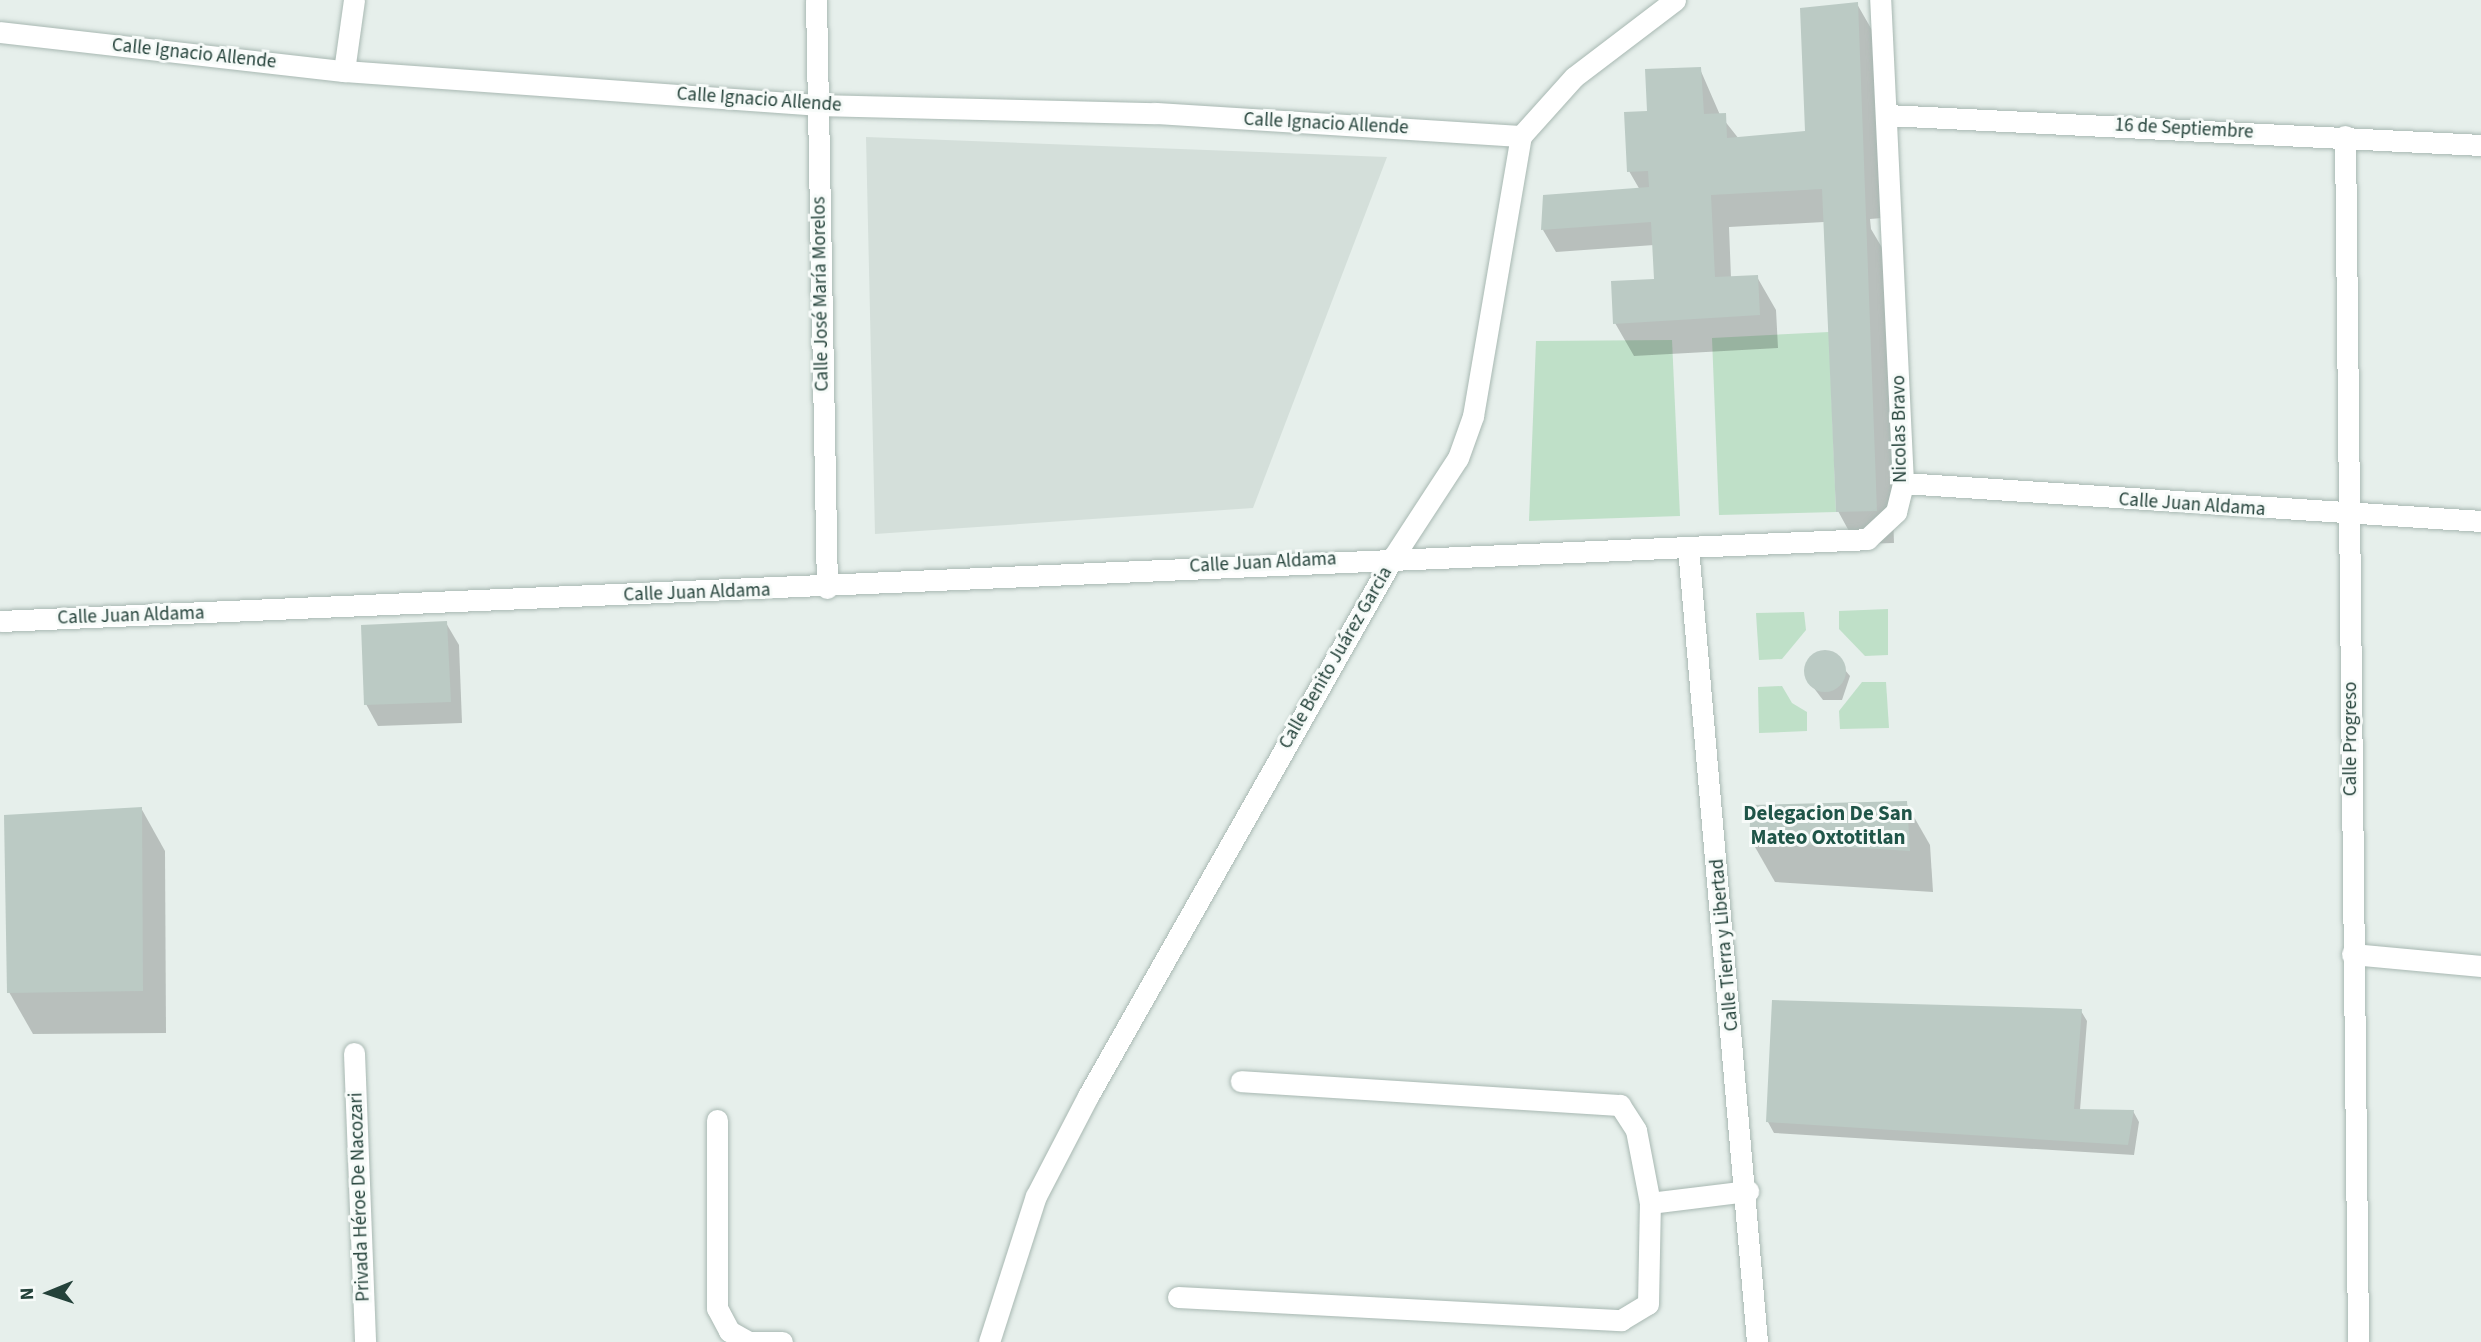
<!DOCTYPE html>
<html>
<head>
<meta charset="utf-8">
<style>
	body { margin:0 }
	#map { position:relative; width:2481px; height:1342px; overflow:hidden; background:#e6efeb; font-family:"Source Sans 3",sans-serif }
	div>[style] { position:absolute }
	.built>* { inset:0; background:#d4dfda }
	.green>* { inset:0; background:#bfe0c8 }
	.shadow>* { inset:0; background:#0003 }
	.building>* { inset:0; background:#bbcac4 }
	.round { border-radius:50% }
	.roads { filter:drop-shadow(0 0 2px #a8b8b2) drop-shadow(0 0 2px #a8b8b2) }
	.street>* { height:21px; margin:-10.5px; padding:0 10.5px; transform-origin:10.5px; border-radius:10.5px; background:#fff }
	span { translate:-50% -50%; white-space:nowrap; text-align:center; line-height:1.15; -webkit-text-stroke:6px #f7fbf9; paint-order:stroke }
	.street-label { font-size:19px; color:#24423a }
	.neighbourhood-label { font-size:21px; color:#1f5548; font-weight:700 }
	.north { position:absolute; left:14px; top:1258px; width:70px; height:70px; -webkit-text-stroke:5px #f7fbf9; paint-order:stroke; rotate:268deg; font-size:19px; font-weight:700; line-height:28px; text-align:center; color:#24423a }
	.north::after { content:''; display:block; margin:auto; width:24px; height:32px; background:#24423a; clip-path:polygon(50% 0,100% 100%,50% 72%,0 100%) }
</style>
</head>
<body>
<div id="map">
	<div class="built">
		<div style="clip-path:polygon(866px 137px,1387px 157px,1253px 508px,875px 534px)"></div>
	</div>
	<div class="green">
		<div style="clip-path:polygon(1829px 332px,1836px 512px,1719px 515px,1712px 338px)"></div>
		<div style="clip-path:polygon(1672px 340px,1680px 516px,1529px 521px,1536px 341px)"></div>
		<div style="clip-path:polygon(1888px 609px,1888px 655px,1865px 656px,1839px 629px,1839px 611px)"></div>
		<div style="clip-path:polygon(1804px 612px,1806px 630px,1782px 659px,1759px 660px,1756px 613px)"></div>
		<div style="clip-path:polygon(1862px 682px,1886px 682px,1889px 728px,1840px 729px,1839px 711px)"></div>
		<div style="clip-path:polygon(1782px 686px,1792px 703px,1807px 712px,1807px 731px,1759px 733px,1758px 687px)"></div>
	</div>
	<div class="shadow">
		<div style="clip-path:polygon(1857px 4px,1876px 37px,1882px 218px,1870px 219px,1871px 229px,1884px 251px,1894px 543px,1856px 544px,1838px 511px,1824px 222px,1729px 227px,1731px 278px,1757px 277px,1776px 310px,1778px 348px,1634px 356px,1615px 323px,1656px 281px,1654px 245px,1556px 252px,1543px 230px,1545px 196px,1640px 190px,1629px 171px,1649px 112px,1700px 69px,1720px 115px,1739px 139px,1807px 132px)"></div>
		<div style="clip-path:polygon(446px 623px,459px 645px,462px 723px,378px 726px,366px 704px)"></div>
		<div style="clip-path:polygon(1818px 652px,1830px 652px,1850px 676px,1842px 700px,1823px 700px,1807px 679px,1806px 666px)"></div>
		<div style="clip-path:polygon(1906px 803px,1930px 845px,1933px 892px,1775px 882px,1751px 840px)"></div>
		<div style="clip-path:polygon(141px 808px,165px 851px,166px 1033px,33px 1034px,9px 992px)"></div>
		<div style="clip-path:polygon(2081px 1011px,2087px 1021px,2080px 1110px,2133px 1111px,2139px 1122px,2134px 1155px,1774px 1133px,1768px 1122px)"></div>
	</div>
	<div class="building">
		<div style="clip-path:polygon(1858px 2px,1877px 511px,1836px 512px,1822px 189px,1711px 195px,1715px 277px,1758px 275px,1760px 315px,1613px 324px,1611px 281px,1654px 279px,1651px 222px,1541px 230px,1543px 195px,1649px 187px,1648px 171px,1627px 172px,1624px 112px,1647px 111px,1645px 69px,1701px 67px,1704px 114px,1726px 113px,1727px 138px,1805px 131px,1800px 8px)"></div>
		<div style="clip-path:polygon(447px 621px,451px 702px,364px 705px,361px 625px)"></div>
		<div class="round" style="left:1804px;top:650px;width:42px;height:42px"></div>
		<div style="clip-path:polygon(1907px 801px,1910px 851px,1749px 841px,1751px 805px)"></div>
		<div style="clip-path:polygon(142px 807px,143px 991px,7px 993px,4px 815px)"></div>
		<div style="clip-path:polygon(1772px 1000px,2082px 1009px,2074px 1109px,2134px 1110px,2128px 1145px,1766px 1122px)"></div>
	</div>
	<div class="roads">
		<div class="street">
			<div style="left:816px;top:0;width:588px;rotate:88.93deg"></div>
			<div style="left:0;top:32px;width:346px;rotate:6.5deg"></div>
			<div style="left:344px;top:71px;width:474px;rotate:4.1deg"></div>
			<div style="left:817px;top:105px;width:338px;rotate:1.4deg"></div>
			<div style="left:1155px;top:113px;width:367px;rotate:3.6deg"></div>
			<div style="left:344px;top:71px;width:72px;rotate:-82deg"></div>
			<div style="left:1887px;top:115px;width:595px;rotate:2.89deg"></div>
			<div style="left:2345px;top:136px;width:1206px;rotate:89.38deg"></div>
			<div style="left:1903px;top:483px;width:579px;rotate:3.76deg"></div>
			<div style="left:1688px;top:548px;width:797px;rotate:85.03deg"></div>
			<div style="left:0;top:621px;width:1869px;rotate:-2.51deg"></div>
			<div style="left:1867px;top:539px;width:40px;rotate:-43deg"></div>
			<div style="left:1896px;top:512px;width:30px;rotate:-76deg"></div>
			<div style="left:1903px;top:483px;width:484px;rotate:-92.7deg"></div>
			<div style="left:2352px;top:954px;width:130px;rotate:5.3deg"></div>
			<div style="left:354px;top:1053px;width:289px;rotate:87.8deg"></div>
			<div style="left:717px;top:1120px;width:188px;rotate:90deg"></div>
			<div style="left:717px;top:1308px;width:26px;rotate:62deg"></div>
			<div style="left:729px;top:1331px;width:23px;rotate:29deg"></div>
			<div style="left:749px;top:1342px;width:33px"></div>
			<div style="left:1650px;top:1203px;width:99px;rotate:-7deg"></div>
			<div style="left:1178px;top:1297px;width:444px;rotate:3deg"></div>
			<div style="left:1621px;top:1320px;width:31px;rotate:-31deg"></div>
			<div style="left:1648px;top:1304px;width:101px;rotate:-88.9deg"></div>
			<div style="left:1650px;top:1203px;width:74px;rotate:-100.9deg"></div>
			<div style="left:1636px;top:1130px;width:30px;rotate:-123deg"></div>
			<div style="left:1620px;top:1105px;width:380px;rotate:-176.4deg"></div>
			<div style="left:989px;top:1342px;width:153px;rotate:-72.2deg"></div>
			<div style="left:1036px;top:1196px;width:113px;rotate:-62.5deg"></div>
			<div style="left:1088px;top:1096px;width:621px;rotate:-60.46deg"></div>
			<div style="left:1394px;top:556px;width:117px;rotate:-56.9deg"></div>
			<div style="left:1458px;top:458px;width:45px;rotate:-70.3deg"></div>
			<div style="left:1473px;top:416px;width:284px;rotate:-80.3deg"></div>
			<div style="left:1521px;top:136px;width:79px;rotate:-48.1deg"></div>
			<div style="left:1574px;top:77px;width:127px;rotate:-37.3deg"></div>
		</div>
	</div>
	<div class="street-label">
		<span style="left:194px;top:54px;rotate:6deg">Calle Ignacio Allende</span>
		<span style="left:759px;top:100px;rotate:4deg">Calle Ignacio Allende</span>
		<span style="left:1326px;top:124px;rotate:3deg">Calle Ignacio Allende</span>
		<span style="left:2184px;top:129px;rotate:3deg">16 de Septiembre</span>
		<span style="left:821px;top:294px;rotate:-91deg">Calle José María Morelos</span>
		<span style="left:1900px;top:429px;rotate:-91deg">Nicolas Bravo</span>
		<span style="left:2192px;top:505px;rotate:4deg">Calle Juan Aldama</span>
		<span style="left:1263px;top:563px;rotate:-3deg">Calle Juan Aldama</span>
		<span style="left:697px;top:593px;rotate:-2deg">Calle Juan Aldama</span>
		<span style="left:131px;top:616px;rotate:-2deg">Calle Juan Aldama</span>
		<span style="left:1336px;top:658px;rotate:-60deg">Calle Benito Juárez Garcia</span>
		<span style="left:2351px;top:739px;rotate:-90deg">Calle Progreso</span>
		<span style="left:1725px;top:945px;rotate:-95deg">Calle Tierra y Libertad</span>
		<span style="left:360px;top:1197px;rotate:-92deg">Privada Héroe De Nacozari</span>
	</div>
	<div class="neighbourhood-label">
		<span style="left:1828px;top:825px">Delegacion De San<br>Mateo Oxtotitlan</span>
	</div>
	<div class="north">N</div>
</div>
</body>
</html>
